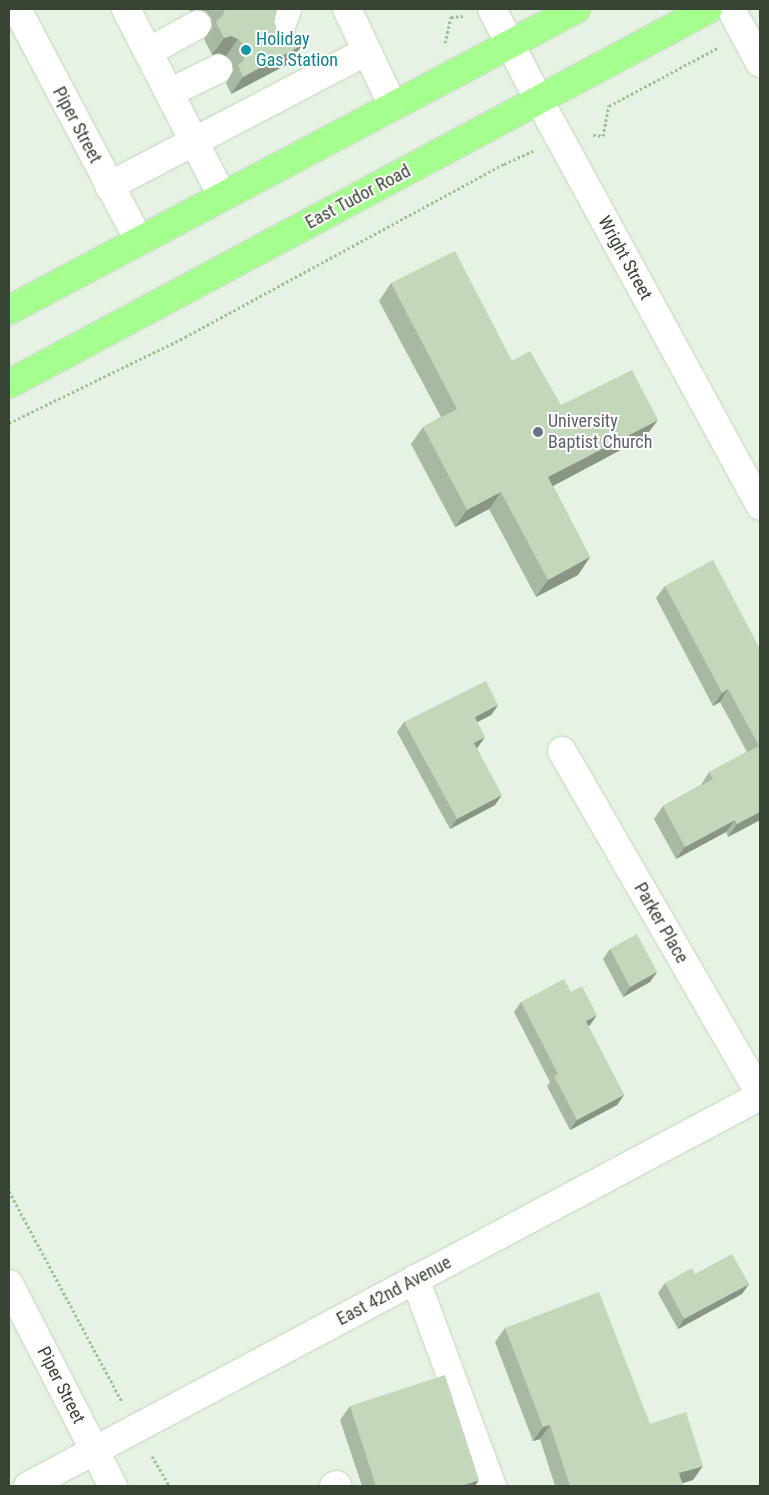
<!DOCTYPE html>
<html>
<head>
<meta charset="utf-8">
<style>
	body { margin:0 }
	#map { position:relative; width:769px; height:1495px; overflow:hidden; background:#e6f2e3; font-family:"Roboto Condensed",sans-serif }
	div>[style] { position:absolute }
	.path>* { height:3px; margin-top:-1.5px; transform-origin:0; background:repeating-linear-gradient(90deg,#a1bf96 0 2.5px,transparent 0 5px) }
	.roads { filter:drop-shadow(0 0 1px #c2d5bc) drop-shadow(0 0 1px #c2d5bc) }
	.minor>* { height:28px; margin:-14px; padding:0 14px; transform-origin:14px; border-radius:14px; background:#fff }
	.major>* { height:28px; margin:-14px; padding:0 14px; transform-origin:14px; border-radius:14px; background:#a4ff8e }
	.wall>* { inset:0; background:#a8b9a1 }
	.shaded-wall>* { inset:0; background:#889683 }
	.building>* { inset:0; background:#c3d7bb }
	.dots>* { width:14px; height:14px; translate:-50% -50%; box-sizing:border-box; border:2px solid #fff; border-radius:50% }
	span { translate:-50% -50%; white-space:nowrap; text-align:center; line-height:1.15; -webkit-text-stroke:4px #fff; paint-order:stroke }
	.culture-label { font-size:18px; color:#0d838f }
	.left { translate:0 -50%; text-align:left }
	.street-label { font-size:18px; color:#384433 }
	.worship-label { font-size:18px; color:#5b616d }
	.frame { position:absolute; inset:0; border:10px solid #384433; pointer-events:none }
</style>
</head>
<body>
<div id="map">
	<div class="path">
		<div style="left:445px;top:43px;width:27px;rotate:-77deg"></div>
		<div style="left:451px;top:17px;width:12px;rotate:-5deg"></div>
		<div style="left:593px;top:135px;width:10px;rotate:6deg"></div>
		<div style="left:603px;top:136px;width:31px;rotate:-79deg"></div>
		<div style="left:609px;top:106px;width:123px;rotate:-28.2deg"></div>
		<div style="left:9px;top:423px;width:196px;rotate:-26deg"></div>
		<div style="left:185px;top:337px;width:363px;rotate:-28.5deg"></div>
		<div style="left:504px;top:164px;width:32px;rotate:-24deg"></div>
		<div style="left:9px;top:1191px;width:239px;rotate:61.8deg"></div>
		<div style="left:152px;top:1456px;width:34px;rotate:60deg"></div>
	</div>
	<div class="roads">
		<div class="minor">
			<div style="left:17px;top:9px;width:261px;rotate:62.2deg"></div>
			<div style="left:126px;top:9px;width:210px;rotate:62.8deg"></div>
			<div style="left:347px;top:9px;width:107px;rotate:64.6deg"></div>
			<div style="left:492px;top:9px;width:102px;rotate:62.7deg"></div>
			<div style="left:539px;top:100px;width:462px;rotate:61.4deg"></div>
			<div style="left:731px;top:9px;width:61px;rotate:61.8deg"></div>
			<div style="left:277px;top:37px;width:30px;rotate:-70deg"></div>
			<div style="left:148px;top:52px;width:56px;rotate:-28.9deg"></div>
			<div style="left:169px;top:93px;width:55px;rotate:-26.1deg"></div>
			<div style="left:109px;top:186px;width:291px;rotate:-27.6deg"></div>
			<div style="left:562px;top:751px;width:396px;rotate:60deg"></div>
			<div style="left:415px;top:1279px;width:221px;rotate:69.6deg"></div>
			<div style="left:9px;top:1284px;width:227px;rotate:62.8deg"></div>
			<div style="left:28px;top:1486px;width:829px;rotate:-28.05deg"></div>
			<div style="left:334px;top:1486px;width:3px;rotate:-18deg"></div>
		</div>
		<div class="major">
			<div style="left:9px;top:310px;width:642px;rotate:-27.96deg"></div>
			<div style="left:9px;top:384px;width:793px;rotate:-28.21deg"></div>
		</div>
	</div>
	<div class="wall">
		<div style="clip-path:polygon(189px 9px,277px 9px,274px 22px,277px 30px,302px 45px,290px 63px,231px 94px,226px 83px,233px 71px,232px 62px,226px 56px,219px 53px,212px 55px,204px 39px,212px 27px,211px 18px,205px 11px,198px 9px,190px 11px)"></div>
		<div style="clip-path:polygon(391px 283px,512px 361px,561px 405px,645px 437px,553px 486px,590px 557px,578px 575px,536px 597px,489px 509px,455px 527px,411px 444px,423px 427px,441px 417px,379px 301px)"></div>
		<div style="clip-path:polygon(665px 586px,760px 649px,760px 820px,728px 837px,726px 832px,676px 859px,654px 819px,663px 806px,701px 785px,709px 772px,747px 752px,720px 702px,713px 706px,656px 598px)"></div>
		<div style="clip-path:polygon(498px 705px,491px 715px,477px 722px,478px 747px,477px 748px,495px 805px,450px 829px,397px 732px,404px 722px)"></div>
		<div style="clip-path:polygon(610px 949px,657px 972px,650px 982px,623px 997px,603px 959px)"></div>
		<div style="clip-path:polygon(571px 992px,590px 1025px,588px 1026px,624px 1095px,617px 1105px,570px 1130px,547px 1086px,550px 1082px,514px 1012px,521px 1002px)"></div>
		<div style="clip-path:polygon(695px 1274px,742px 1294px,678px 1329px,658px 1293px,665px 1283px)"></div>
		<div style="clip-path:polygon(505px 1328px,650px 1424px,693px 1480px,682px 1483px,683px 1486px,555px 1486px,540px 1439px,533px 1441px,495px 1342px)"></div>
		<div style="clip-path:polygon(350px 1406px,475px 1486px,362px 1486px,340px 1420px)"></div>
	</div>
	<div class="shaded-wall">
		<div style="clip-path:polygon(192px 9px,207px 9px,205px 11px,198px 9px,190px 11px)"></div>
		<div style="clip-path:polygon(231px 36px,238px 39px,226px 56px,219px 53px,212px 55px,224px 38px)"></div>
		<div style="clip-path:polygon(302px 45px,290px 63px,231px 94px,243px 77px)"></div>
		<div style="clip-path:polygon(658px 420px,645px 437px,536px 495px,548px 477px)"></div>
		<div style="clip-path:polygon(501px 492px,489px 509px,455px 527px,467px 510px)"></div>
		<div style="clip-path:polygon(590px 557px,578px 575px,536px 597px,548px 580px)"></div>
		<div style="clip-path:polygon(728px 689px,720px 702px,713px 706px,722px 693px)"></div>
		<div style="clip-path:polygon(498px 705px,491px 715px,468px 727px,475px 717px)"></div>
		<div style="clip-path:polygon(485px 737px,478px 747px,467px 753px,474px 743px)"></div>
		<div style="clip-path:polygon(502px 795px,495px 805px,450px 829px,457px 819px)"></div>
		<div style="clip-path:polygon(760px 812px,760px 820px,728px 837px,737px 824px)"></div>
		<div style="clip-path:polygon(735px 820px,726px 832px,676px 859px,685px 847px)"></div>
		<div style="clip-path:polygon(657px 972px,650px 982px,623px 997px,630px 987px)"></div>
		<div style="clip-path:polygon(597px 1015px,590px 1025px,579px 1031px,586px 1021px)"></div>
		<div style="clip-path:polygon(624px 1095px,617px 1105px,570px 1130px,577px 1120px)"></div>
		<div style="clip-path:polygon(749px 1284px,742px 1294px,678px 1329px,684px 1319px)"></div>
		<div style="clip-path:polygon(550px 1425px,540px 1439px,533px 1441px,543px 1427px)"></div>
		<div style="clip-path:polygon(703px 1466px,693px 1480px,673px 1486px,679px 1473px)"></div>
		<div style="clip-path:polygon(479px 1480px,475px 1486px,461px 1486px)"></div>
	</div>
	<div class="building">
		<div style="clip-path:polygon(225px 9px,277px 9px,274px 22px,277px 30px,284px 35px,296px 33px,302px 45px,243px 77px,238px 65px,243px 61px,246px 53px,244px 45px,238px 39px,231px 36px,224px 38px,216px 22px,223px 15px)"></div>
		<div style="clip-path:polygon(455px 251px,512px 361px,530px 351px,561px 405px,632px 370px,658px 420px,548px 477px,590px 557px,548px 580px,501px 492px,467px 510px,423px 427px,457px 409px,391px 283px)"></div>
		<div style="clip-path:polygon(713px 560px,760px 649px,760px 812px,737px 824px,735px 820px,685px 847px,663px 806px,713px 779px,709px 772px,759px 746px,728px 689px,722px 693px,665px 586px)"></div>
		<div style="clip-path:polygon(486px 681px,498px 705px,475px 717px,485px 737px,474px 743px,502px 795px,457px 819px,404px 722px)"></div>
		<div style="clip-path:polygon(637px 934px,657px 972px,630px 987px,610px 949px)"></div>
		<div style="clip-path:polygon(564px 979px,571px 992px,582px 986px,597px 1015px,586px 1021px,624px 1095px,577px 1120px,554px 1076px,558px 1074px,521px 1002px)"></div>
		<div style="clip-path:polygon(732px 1254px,749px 1284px,684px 1319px,665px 1283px,692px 1268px,695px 1274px)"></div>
		<div style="clip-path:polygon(599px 1292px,650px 1424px,686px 1412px,703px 1466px,679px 1473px,683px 1486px,570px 1486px,550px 1425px,543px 1427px,505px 1328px)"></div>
		<div style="clip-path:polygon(445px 1375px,479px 1480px,461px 1486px,376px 1486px,350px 1406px)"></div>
	</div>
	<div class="dots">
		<div style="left:246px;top:50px;background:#0f9aa8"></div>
		<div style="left:538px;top:432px;background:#6b7280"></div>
	</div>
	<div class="culture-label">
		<span class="left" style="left:256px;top:50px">Holiday<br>Gas Station</span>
	</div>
	<div class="street-label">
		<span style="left:77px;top:125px;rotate:62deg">Piper Street</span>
		<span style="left:358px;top:197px;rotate:-28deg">East Tudor Road</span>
		<span style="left:625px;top:258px;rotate:61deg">Wright Street</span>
		<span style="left:661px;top:923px;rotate:60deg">Parker Place</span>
		<span style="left:394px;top:1291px;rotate:-28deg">East 42nd Avenue</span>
		<span style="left:61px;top:1385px;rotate:63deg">Piper Street</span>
	</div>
	<div class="worship-label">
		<span class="left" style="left:548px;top:432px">University<br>Baptist Church</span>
	</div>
	<div class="frame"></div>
</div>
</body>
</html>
